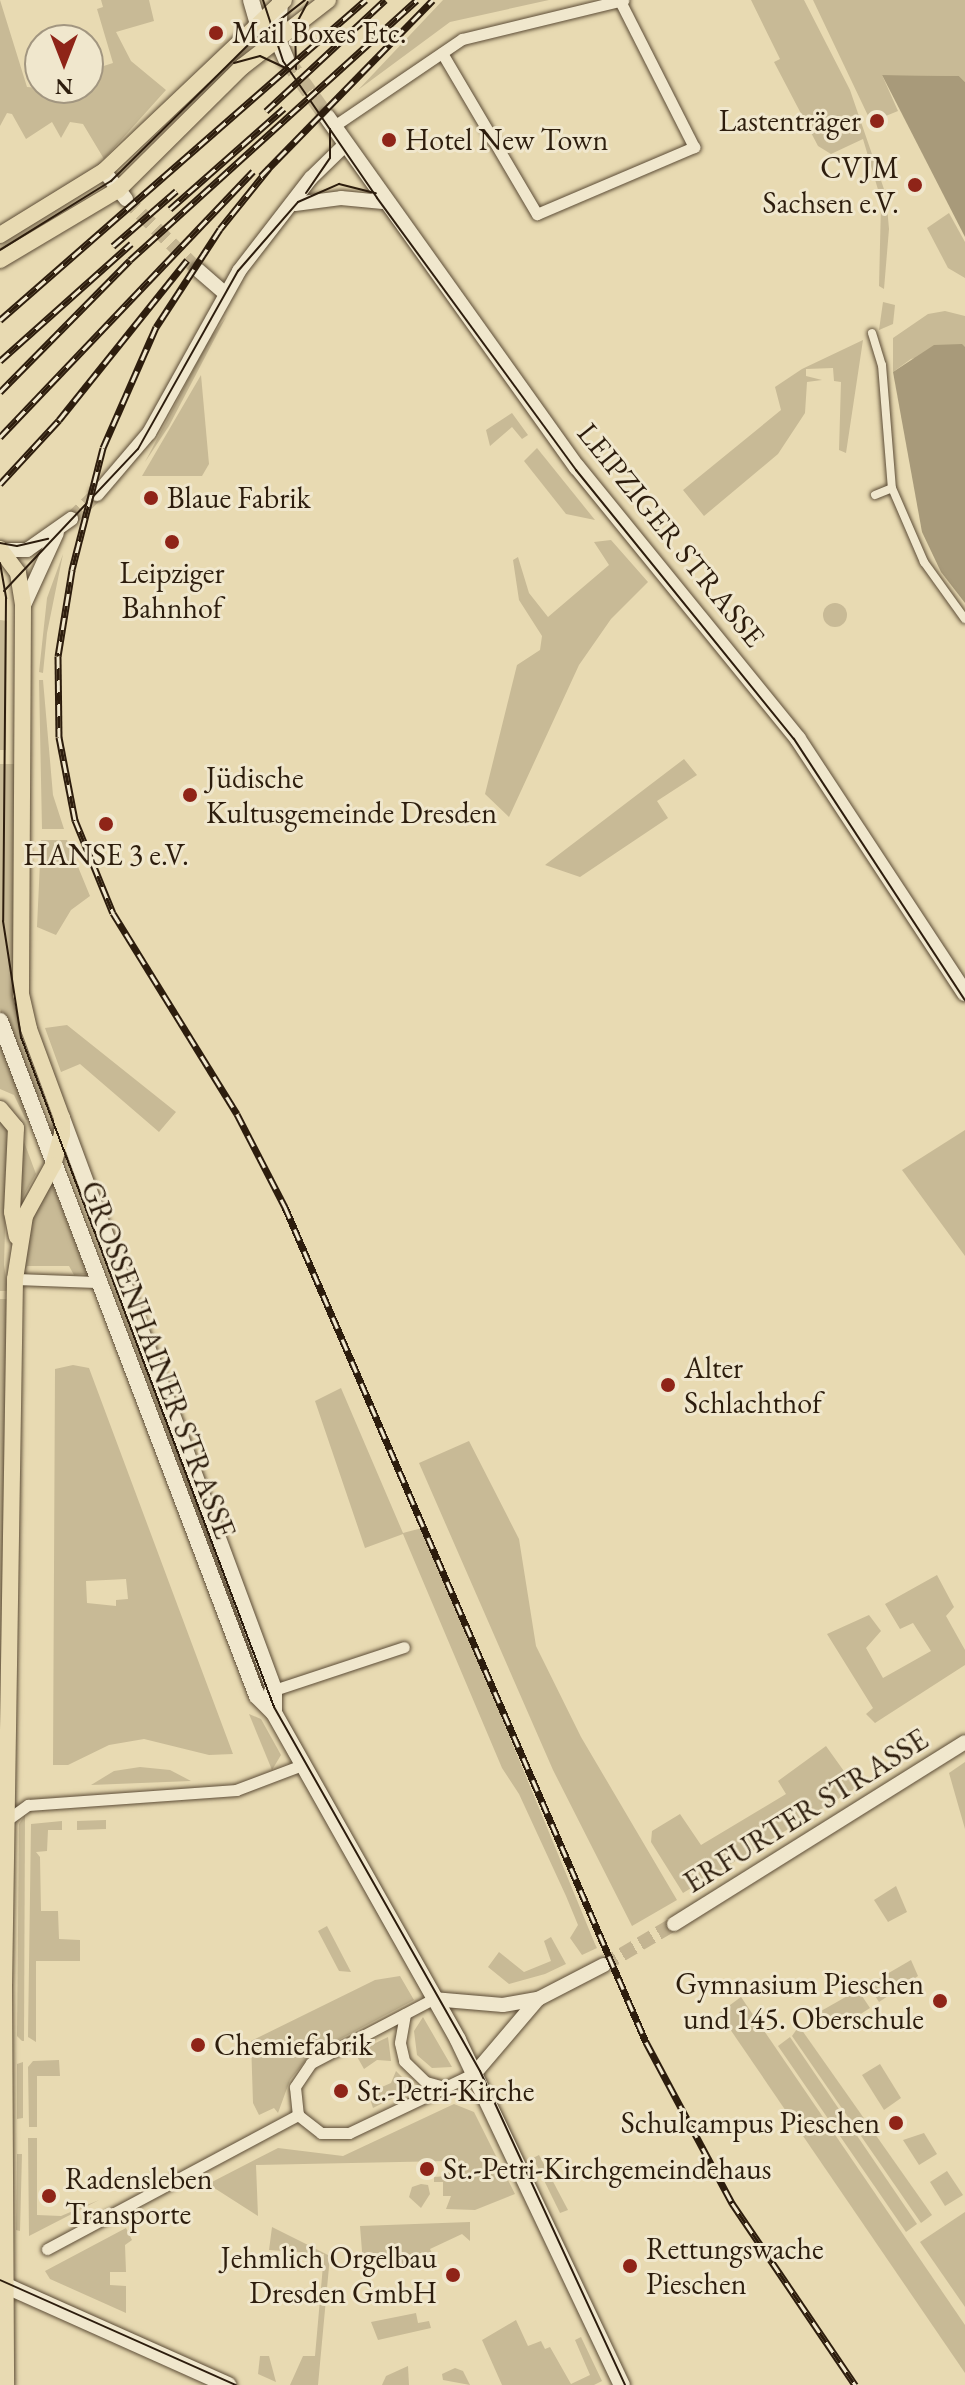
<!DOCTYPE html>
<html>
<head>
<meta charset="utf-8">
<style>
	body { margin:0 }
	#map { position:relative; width:965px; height:2385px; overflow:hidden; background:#e8dab2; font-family:"EB Garamond",serif }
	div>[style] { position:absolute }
	.green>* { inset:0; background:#c8ba96 }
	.round { border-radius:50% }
	.water>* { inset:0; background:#a89a7a }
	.tertiary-tunnel>* { height:14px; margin-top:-7px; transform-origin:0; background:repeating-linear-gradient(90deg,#c3b491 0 14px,transparent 0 21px) }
	.secondary-tunnel>* { height:16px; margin-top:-8px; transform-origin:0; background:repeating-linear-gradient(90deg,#c3b491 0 16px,transparent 0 24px) }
	.roads { filter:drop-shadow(0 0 2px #5c4c36) drop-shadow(0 0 2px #5c4c36) }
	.pedestrian>* { height:8px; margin:-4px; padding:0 4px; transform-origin:4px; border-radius:4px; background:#f0e7cd }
	.minor>* { height:11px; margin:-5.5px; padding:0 5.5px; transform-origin:5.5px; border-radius:5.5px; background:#f0e7cd }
	.tertiary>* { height:14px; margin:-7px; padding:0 7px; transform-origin:7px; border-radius:7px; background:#f0e7cd }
	.secondary>* { height:16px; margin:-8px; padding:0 8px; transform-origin:8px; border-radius:8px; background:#f0e7cd }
	.primary>* { height:16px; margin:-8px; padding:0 8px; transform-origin:8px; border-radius:8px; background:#e8dab2 }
	.tram>* { height:2px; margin:-1px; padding:0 1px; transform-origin:1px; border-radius:1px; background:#2d1d0d }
	.rail>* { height:7px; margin-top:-3.5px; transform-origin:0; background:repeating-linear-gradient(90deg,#f0e7cd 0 12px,#2d1d0d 0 24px); box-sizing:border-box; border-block:2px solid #2d1d0d }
	.dots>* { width:22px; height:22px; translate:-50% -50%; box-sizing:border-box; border:4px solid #f0e7cd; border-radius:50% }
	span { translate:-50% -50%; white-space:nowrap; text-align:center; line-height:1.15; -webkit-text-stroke:6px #f0e7cd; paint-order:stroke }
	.poi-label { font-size:30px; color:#2d1d0d }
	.left { translate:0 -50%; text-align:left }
	.right { translate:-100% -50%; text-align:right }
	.street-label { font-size:30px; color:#2d1d0d }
	.north { position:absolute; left:24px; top:24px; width:80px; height:80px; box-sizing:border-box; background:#f0e7cd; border:2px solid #a29680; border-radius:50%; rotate:180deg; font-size:22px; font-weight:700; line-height:32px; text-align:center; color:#2d1d0d }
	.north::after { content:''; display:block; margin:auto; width:28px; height:36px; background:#8f2418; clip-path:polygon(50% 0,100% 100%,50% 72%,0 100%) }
</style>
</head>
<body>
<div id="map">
	<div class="green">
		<div style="clip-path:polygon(0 0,27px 87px,40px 88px,88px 88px,88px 71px,113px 63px,97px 9px,103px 7px,101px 0,149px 0,154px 21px,116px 32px,131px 61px,166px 90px,104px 159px,83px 124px,70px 122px,61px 138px,52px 122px,26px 139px,12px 114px,7px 113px,0 126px)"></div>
		<div style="clip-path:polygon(443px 0,549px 0,450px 22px,358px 90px)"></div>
		<div style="clip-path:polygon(751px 0,804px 0,850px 90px,886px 195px,879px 193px,863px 139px,831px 154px,818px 146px,774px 62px,780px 59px)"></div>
		<div style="clip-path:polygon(813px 0,965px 0,965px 82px,959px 76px,882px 75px,898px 111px,871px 122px)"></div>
		<div style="clip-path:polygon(881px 204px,887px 206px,889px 229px,884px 289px,879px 286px)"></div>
		<div style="clip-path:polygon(949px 213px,965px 242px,965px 278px,948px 268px,927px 228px)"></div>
		<div style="clip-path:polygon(883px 302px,895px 305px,893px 324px,879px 330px)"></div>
		<div style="clip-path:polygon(945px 311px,965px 316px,965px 347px,911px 359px,893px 372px,893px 338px,928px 314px)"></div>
		<div style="clip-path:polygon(226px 317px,169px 426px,145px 462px,209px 340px)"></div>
		<div style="clip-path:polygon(863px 340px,846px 453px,839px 450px,841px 382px,834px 381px,833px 368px,806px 369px,806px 376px,822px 380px,807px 382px,805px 413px,778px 454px,704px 516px,683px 490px,781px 410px,775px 387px,802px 369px)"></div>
		<div style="clip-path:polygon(201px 375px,209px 464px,202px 476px,142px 476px)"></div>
		<div style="clip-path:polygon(512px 413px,528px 435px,522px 439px,512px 427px,490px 446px,486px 430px)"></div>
		<div style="clip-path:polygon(537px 448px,595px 520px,566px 514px,524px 461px)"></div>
		<div style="clip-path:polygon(611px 540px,648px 582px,611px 619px,579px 665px,509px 817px,485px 794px,517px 665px,540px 650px,542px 636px,519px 600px,513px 560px,518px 557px,529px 593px,548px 617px,609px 565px,594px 542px)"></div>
		<div style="clip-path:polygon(63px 554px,47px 633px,43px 673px,39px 672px,47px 598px)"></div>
		<div class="round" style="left:823px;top:603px;width:24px;height:24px"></div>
		<div style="clip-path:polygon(0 620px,7px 621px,6px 750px,0 750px)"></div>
		<div style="clip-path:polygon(39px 680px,43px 680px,53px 795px,64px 829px,42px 829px)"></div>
		<div style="clip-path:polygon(684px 759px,697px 775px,657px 801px,668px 818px,580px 877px,545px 865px)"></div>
		<div style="clip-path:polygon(0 764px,14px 764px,14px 952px,46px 1094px,35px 1099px,0 1009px)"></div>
		<div style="clip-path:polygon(41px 840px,67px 840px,90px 896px,71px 910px,56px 935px,37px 927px)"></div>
		<div style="clip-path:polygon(67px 1025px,176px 1112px,159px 1132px,80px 1064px,61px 1072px,45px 1028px)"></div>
		<div style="clip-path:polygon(0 1040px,30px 1119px,26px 1120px,14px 1095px,0 1089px)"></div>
		<div style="clip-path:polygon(0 1115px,8px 1122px,4px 1265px,8px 1291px,0 1291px)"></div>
		<div style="clip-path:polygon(965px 1130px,965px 1256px,902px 1170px)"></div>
		<div style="clip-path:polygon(20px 1131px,36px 1174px,20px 1202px)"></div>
		<div style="clip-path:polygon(52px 1183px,87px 1272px,86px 1274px,74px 1275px,69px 1266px,27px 1266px,23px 1274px,31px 1218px)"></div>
		<div style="clip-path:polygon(0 1299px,8px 1299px,0 1808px)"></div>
		<div style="clip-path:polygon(evenodd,73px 1365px,89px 1368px,233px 1754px,209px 1755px,144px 1739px,109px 1745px,68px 1765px,53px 1765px,55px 1369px,73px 1365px,126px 1579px,128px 1599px,116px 1600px,116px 1606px,87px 1603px,86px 1581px,126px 1579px)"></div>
		<div style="clip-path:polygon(341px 1388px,403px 1533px,422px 1528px,441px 1570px,595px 1944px,597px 1948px,582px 1955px,570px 1938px,578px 1925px,566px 1896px,519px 1794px,502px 1768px,403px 1534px,365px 1548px,315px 1401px)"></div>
		<div style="clip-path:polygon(469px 1441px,519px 1539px,536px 1646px,581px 1737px,677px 1900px,632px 1926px,553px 1770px,419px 1463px)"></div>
		<div style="clip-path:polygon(937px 1575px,954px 1607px,946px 1616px,965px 1650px,965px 1665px,875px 1723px,866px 1714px,873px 1708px,827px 1634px,869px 1615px,881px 1631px,866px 1648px,883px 1678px,931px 1651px,913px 1623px,900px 1629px,885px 1604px)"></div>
		<div style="clip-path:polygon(249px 1714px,261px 1719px,281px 1755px,272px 1770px)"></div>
		<div style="clip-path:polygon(826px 1746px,856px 1788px,683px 1893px,651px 1842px,652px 1831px,680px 1814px,701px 1845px,786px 1794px,778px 1781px)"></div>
		<div style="clip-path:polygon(965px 1762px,965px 1829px,949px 1773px)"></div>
		<div style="clip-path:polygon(140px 1767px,170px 1770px,191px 1781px,91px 1785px,114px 1771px)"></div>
		<div style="clip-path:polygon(25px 1815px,24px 2041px,22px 2041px,17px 2036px,19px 1824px)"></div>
		<div style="clip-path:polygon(106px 1820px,106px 1829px,77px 1830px,77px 1821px)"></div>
		<div style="clip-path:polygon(62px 1821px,62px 1830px,48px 1830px,47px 1851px,36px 1852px,40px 1857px,41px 1911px,58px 1911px,59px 1939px,80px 1940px,80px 1961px,36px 1961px,36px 2042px,28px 2037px,31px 1824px)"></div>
		<div style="clip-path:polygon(896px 1886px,907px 1912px,888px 1922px,874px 1900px)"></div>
		<div style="clip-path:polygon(327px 1926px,351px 1972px,339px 1971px,318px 1931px)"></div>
		<div style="clip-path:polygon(551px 1937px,566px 1964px,545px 1974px,509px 1984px,488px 1967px,499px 1952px,524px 1972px,551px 1961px,544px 1941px)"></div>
		<div style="clip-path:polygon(911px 1960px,918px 1976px,879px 2002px,868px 1985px)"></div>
		<div style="clip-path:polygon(400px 1976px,414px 2000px,310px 2055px,290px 2080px,278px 2113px,274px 2108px,259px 2115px,253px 2103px,251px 2041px,375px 1980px)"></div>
		<div style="clip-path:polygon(858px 1990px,870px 2008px,834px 2031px,821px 2011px)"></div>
		<div style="clip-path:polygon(741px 1997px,965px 2325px,965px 2373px,719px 2013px)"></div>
		<div style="clip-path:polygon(423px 2017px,427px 2024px,452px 2067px,432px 2068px,417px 2055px,414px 2031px)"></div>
		<div style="clip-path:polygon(799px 2026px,932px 2215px,921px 2223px,792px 2036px)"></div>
		<div style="clip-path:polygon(388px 2037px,391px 2061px,377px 2060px,364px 2069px,355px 2053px)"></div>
		<div style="clip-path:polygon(790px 2037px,917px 2224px,906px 2232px,778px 2046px)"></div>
		<div style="clip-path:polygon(59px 2060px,60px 2076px,37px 2076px,37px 2127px,29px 2127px,28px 2067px,33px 2061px)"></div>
		<div style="clip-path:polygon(23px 2062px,23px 2118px,17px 2119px,17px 2064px)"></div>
		<div style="clip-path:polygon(880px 2064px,901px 2098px,884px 2110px,862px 2075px)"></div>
		<div style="clip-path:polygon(396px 2071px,413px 2088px,373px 2108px,368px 2093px,391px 2083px)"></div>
		<div style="clip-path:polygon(454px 2104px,474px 2112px,515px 2194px,475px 2210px,446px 2209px,451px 2196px,443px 2196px,443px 2182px,434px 2182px,434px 2177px,447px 2176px,447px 2161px,256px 2165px,258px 2216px,208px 2184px,278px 2148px,343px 2156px)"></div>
		<div style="clip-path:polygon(924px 2133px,937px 2154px,919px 2165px,903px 2140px)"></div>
		<div style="clip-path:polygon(28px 2138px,37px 2138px,37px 2215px,61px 2216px,99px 2200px,29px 2236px)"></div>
		<div style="clip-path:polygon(17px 2154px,22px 2154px,20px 2231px,16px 2230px)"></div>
		<div style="clip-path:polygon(539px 2155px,568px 2210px,560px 2213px,533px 2158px)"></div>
		<div style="clip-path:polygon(947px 2171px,963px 2195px,945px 2206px,930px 2182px)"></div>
		<div style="clip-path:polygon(421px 2184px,428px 2185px,430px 2194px,421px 2208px,409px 2197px,412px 2187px)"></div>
		<div style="clip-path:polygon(965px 2212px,965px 2307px,920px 2242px)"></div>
		<div style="clip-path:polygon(470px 2222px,470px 2241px,462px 2234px,430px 2249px,437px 2264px,425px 2270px,423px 2265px,393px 2271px,390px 2258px,363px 2264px,360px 2226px)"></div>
		<div style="clip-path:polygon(272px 2227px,330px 2256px,318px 2385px,290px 2385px,303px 2356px,315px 2356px,324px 2254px,269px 2250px)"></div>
		<div style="clip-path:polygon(126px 2228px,132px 2240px,125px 2245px,126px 2272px,110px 2272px,110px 2285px,126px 2286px,126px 2313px,50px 2279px,45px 2271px)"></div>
		<div style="clip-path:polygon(416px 2313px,418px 2323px,429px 2321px,431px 2328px,378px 2340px,371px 2322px)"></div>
		<div style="clip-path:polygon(516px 2320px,528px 2346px,541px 2341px,545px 2349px,550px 2347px,571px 2384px,590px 2375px,575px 2340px,581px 2337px,602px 2381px,594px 2385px,502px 2385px,482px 2340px)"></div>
		<div style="clip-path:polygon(260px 2356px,269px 2356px,276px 2382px,258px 2374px)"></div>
		<div style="clip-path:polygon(408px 2366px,409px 2385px,382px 2385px,386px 2376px)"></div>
		<div style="clip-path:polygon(455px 2368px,463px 2371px,470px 2385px,443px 2380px,442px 2374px)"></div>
	</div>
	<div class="water">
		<div style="clip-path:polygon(882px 75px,959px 76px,965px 82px,965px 237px)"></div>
		<div style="clip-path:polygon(962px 344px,965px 347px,965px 603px,941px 572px,922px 532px,893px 372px,934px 345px)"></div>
	</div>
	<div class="tertiary-tunnel">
		<div style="left:126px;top:199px;width:101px;rotate:44.6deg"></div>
		<div style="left:71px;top:519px;width:36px;rotate:-44deg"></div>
		<div style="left:604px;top:1965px;width:81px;rotate:-30.4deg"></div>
	</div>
	<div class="secondary-tunnel">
		<div style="left:286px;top:59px;width:71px;rotate:54.7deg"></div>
	</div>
	<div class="roads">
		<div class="pedestrian">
			<div style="left:872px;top:333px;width:34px;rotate:73deg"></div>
			<div style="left:882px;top:365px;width:123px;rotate:85.4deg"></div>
			<div style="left:892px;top:488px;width:81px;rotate:66.6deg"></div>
			<div style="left:924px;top:562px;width:70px;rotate:54.3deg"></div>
			<div style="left:875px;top:495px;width:18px;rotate:-22deg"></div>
		</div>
		<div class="minor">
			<div style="left:442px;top:53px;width:187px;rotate:59.5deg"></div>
			<div style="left:537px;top:214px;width:171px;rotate:-23.1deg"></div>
			<div style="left:694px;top:147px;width:164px;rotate:-116.9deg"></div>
			<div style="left:334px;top:126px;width:155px;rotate:-34.2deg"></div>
			<div style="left:462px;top:39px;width:166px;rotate:-13.6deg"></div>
			<div style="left:15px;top:1279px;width:82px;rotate:2.1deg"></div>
			<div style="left:268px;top:1692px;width:143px;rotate:-18.3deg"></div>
			<div style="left:7px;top:1820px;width:26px;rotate:-36deg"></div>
			<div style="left:28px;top:1805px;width:209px;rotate:-4.1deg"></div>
			<div style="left:236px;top:1790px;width:71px;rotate:-20.7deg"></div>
			<div style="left:433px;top:1999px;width:138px;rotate:152.3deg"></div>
			<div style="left:311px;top:2063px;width:29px;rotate:124deg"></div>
			<div style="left:295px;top:2087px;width:28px;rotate:84deg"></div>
			<div style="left:298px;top:2115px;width:29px;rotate:38deg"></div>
			<div style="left:321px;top:2133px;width:28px"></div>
			<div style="left:349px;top:2133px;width:140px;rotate:-25.5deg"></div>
			<div style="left:405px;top:2014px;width:29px;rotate:100deg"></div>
			<div style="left:400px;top:2043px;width:18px;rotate:77deg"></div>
			<div style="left:404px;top:2061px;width:30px;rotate:44deg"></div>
			<div style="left:426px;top:2082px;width:15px;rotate:16deg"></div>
			<div style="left:47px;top:2249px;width:285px;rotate:-28.1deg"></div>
		</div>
		<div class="tertiary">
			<div style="left:104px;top:171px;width:36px;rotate:52deg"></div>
			<div style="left:295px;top:204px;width:46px;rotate:-7.4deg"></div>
			<div style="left:341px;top:198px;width:42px;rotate:5.4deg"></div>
			<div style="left:198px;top:270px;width:35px;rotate:41deg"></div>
			<div style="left:97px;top:494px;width:80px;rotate:-49.6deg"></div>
			<div style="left:149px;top:433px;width:185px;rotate:-60.9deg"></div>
			<div style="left:239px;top:271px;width:118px;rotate:-52.3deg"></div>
			<div style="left:311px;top:178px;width:49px;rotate:-44.2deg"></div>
			<div style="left:3px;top:550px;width:24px"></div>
			<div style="left:27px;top:550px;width:54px;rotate:-35.2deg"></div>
			<div style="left:24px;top:605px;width:79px;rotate:-65.4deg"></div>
			<div style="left:674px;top:1924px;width:343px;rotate:-32deg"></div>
			<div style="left:433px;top:1999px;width:70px;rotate:4.9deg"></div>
			<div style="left:503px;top:2005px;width:36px;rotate:-10deg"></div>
			<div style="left:538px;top:1999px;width:74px;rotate:-27.3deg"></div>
			<div style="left:475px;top:2073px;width:97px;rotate:-49.6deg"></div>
		</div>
		<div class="secondary">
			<div style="left:251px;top:0;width:22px;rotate:74deg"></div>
			<div style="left:257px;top:21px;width:28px;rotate:42deg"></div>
			<div style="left:280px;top:0;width:40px;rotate:92.9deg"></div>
			<div style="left:278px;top:40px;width:21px;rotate:67deg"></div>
			<div style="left:327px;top:117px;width:430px;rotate:54.5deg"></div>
			<div style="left:577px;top:467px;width:350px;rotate:50.9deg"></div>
			<div style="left:798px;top:739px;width:304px;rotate:56.7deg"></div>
			<div style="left:0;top:1021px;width:722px;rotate:69.16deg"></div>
			<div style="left:257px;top:1696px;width:24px;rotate:45deg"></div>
			<div style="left:274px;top:1713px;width:375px;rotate:60.6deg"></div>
			<div style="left:458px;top:2040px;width:382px;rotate:64.6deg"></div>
			<div style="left:62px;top:1118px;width:609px;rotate:69.63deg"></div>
			<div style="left:274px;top:1689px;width:24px;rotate:90deg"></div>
			<div style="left:0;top:2283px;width:250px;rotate:24.1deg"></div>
		</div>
		<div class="primary">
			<div style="left:0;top:235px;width:122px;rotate:-31.6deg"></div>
			<div style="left:104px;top:171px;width:248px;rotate:-43.5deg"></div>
			<div style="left:0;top:260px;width:137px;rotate:-30.7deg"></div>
			<div style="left:118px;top:190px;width:175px;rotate:-44.8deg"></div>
			<div style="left:242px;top:67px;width:109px;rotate:-37.9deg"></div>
			<div style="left:0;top:549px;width:30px;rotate:53deg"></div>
			<div style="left:18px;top:573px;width:33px;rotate:81deg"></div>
			<div style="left:23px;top:606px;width:388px;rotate:90.3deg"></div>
			<div style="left:21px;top:994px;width:36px;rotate:77deg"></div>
			<div style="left:29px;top:1029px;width:95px;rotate:69.7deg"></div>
			<div style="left:62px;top:1118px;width:16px;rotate:90deg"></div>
			<div style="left:62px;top:1134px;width:32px;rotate:106deg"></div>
			<div style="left:53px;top:1165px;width:58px;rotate:118.8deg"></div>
			<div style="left:25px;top:1216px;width:64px;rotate:99deg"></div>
			<div style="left:15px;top:1279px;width:705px;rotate:90.89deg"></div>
			<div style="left:4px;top:1984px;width:401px;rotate:89.7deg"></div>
			<div style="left:0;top:1109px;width:25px;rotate:50deg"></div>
			<div style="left:16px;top:1128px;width:84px;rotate:92.7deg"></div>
			<div style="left:12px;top:1212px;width:25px;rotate:79deg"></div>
		</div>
	</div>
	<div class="tram">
		<div style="left:263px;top:0;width:64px;rotate:71.8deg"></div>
		<div style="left:283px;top:61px;width:166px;rotate:55.5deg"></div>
		<div style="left:377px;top:198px;width:337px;rotate:53.8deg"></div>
		<div style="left:576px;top:470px;width:346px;rotate:51deg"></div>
		<div style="left:794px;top:739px;width:312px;rotate:56.8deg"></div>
		<div style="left:234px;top:63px;width:27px;rotate:-15deg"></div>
		<div style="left:260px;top:56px;width:29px;rotate:25deg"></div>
		<div style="left:296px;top:69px;width:43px;rotate:-91.3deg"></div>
		<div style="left:295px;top:26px;width:27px;rotate:-62deg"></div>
		<div style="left:306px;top:193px;width:42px;rotate:-55.6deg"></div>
		<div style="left:330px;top:158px;width:29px;rotate:-90deg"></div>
		<div style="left:0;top:250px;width:131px;rotate:-31.9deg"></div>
		<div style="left:111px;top:181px;width:194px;rotate:-44.8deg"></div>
		<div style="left:249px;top:44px;width:71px;rotate:-38.2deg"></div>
		<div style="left:0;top:543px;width:17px;rotate:10deg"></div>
		<div style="left:17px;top:546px;width:32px;rotate:-13deg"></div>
		<div style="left:0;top:563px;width:36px;rotate:80deg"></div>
		<div style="left:6px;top:598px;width:323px;rotate:90.5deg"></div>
		<div style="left:3px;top:921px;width:117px;rotate:81.2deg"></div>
		<div style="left:21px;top:1037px;width:716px;rotate:69.31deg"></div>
		<div style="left:274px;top:1707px;width:418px;rotate:60.5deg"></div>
		<div style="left:480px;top:2071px;width:346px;rotate:65.2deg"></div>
		<div style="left:4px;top:591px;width:195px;rotate:-46.7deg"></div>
		<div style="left:138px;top:449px;width:204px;rotate:-60.7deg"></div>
		<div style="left:238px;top:271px;width:91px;rotate:-49deg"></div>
		<div style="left:298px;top:202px;width:45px;rotate:-23.7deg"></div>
		<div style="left:339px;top:184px;width:38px;rotate:14deg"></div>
		<div style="left:0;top:2280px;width:258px;rotate:24deg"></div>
	</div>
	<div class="rail">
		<div style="left:266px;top:111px;width:163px;rotate:-43deg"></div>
		<div style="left:269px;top:168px;width:78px;rotate:128.8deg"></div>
		<div style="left:220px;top:229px;width:117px;rotate:123.1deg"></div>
		<div style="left:156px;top:327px;width:132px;rotate:113.7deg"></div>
		<div style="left:103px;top:448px;width:126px;rotate:104.3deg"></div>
		<div style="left:72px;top:570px;width:87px;rotate:99.2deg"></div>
		<div style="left:58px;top:656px;width:81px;rotate:89.3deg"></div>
		<div style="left:59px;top:737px;width:85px;rotate:79.1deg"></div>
		<div style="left:75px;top:820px;width:100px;rotate:67.8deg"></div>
		<div style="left:113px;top:913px;width:236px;rotate:58.3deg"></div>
		<div style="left:237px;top:1114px;width:105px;rotate:62.7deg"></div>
		<div style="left:285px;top:1207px;width:910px;rotate:66.62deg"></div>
		<div style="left:646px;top:2042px;width:183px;rotate:61.9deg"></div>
		<div style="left:732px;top:2203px;width:220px;rotate:55.9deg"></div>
		<div style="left:261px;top:176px;width:246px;rotate:-45.7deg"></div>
		<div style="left:170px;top:209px;width:152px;rotate:-41.5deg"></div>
		<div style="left:113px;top:246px;width:84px;rotate:-41.1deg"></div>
		<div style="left:0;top:320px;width:486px;rotate:-41.2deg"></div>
		<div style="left:0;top:361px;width:176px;rotate:-41.8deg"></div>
		<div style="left:0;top:392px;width:185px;rotate:-45.4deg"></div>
		<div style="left:130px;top:260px;width:387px;rotate:-42.2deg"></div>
		<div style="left:0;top:437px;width:367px;rotate:-46.4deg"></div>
		<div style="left:0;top:484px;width:87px;rotate:-47.3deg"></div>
		<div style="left:59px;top:420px;width:205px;rotate:-51.3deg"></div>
	</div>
	<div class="dots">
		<div style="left:216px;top:33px;background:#8f2418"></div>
		<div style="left:877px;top:121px;background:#8f2418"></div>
		<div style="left:389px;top:140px;background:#8f2418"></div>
		<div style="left:915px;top:185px;background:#8f2418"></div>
		<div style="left:151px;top:498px;background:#8f2418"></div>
		<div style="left:172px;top:542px;background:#8f2418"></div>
		<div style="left:190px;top:795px;background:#8f2418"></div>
		<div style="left:106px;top:824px;background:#8f2418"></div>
		<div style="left:668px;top:1385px;background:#8f2418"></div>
		<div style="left:940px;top:2001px;background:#8f2418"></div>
		<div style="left:198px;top:2045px;background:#8f2418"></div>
		<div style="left:341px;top:2091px;background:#8f2418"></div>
		<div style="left:896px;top:2123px;background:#8f2418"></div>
		<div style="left:427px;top:2169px;background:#8f2418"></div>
		<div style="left:49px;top:2196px;background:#8f2418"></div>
		<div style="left:630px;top:2266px;background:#8f2418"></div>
		<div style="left:453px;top:2275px;background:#8f2418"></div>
	</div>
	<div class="poi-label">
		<span class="left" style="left:232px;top:33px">Mail Boxes Etc.</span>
		<span class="right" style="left:861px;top:121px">Lastenträger</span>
		<span class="left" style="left:405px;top:140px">Hotel New Town</span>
		<span class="right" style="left:899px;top:185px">CVJM<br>Sachsen e.V.</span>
		<span class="left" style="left:167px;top:498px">Blaue Fabrik</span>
		<span style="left:172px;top:590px">Leipziger<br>Bahnhof</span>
		<span class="left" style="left:206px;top:795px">Jüdische<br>Kultusgemeinde Dresden</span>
		<span style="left:106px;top:855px">HANSE 3 e.V.</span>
		<span class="left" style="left:684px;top:1385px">Alter<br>Schlachthof</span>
		<span class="right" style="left:924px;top:2001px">Gymnasium Pieschen<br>und 145. Oberschule</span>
		<span class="left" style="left:214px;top:2045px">Chemiefabrik</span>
		<span class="left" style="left:357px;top:2091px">St.-Petri-Kirche</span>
		<span class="right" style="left:880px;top:2123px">Schulcampus Pieschen</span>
		<span class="left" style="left:443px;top:2169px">St.-Petri-Kirchgemeindehaus</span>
		<span class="left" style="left:65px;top:2196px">Radensleben<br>Transporte</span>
		<span class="left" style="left:646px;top:2266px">Rettungswache<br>Pieschen</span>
		<span class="right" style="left:437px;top:2275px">Jehmlich Orgelbau<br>Dresden GmbH</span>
	</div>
	<div class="street-label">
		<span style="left:671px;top:535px;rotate:51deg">LEIPZIGER STRASSE</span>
		<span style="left:158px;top:1360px;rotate:69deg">GROSSENHAINER STRASSE</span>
		<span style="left:806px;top:1811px;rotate:-32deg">ERFURTER STRASSE</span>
	</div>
	<div class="north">N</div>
</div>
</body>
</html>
